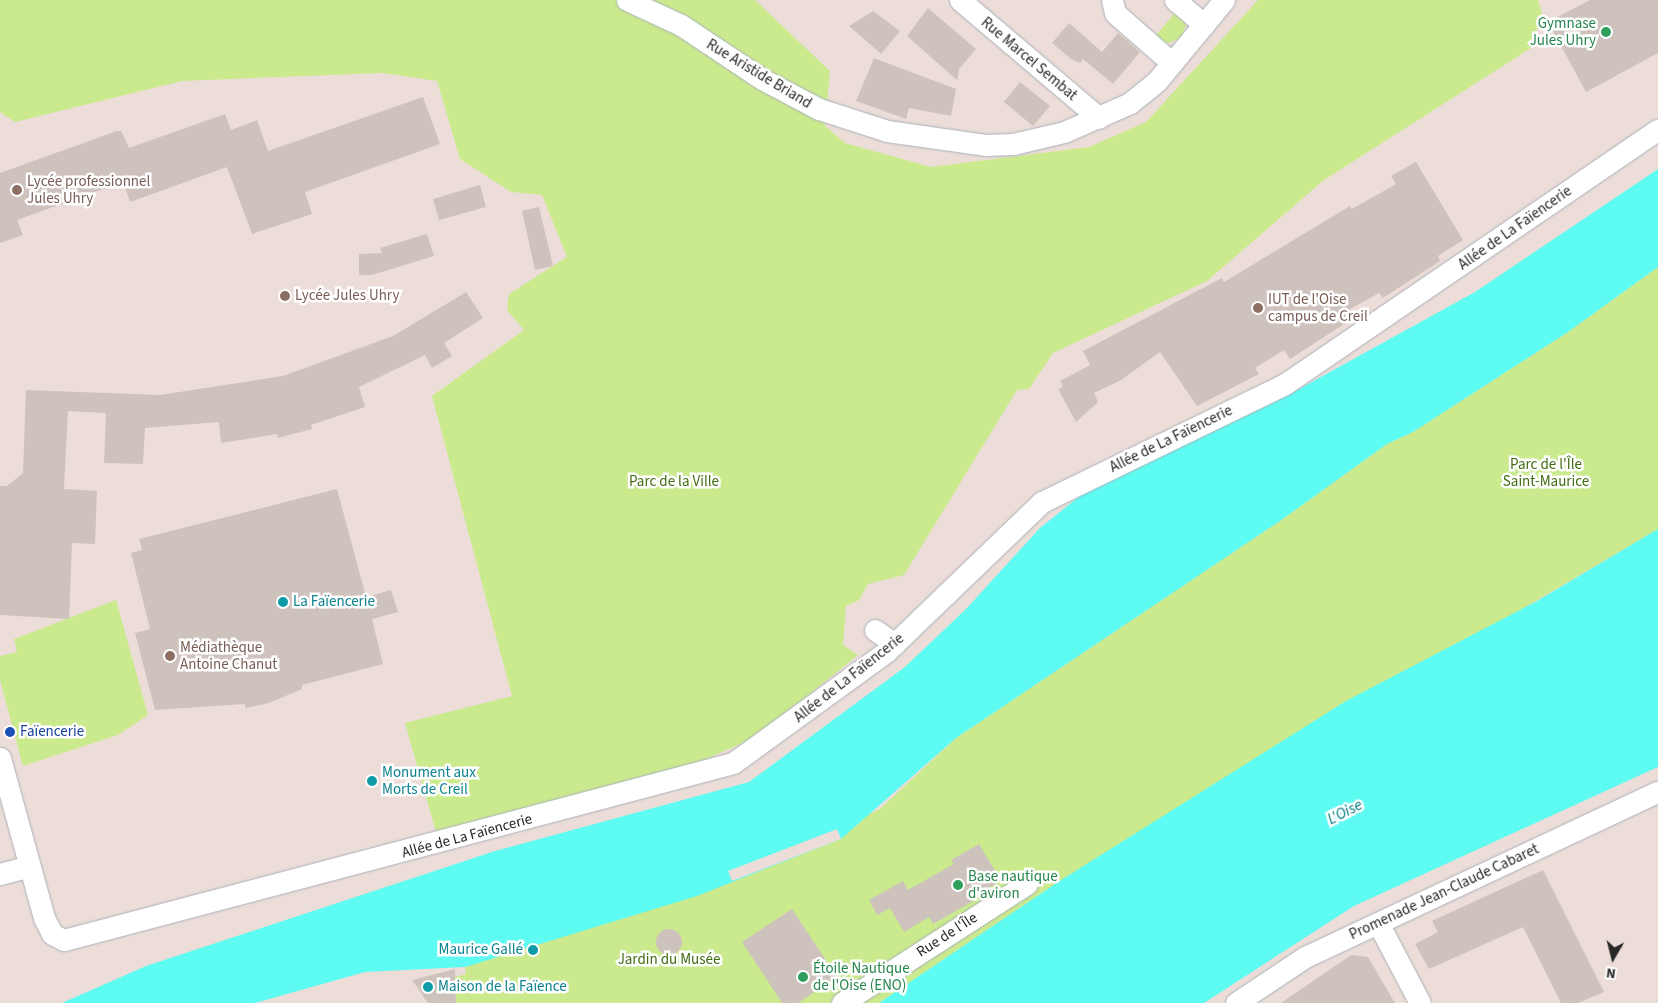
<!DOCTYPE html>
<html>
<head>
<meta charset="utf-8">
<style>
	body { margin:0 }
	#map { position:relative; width:1658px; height:1003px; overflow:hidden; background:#edddd8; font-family:"Source Sans 3",sans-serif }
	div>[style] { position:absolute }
	.green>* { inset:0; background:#cbea8e }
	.water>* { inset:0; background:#5efbf2 }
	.pier>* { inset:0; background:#edddd8 }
	.building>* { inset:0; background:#cec2bd }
	.round { border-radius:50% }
	.roads { filter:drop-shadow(0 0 1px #a9b2bb) drop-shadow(0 0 1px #a9b2bb) }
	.minor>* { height:21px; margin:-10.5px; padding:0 10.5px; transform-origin:10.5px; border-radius:10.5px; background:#fff }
	.dots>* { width:14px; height:14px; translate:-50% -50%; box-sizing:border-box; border:2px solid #fff; border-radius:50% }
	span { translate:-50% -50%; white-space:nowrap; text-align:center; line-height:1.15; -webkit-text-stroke:5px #fff; paint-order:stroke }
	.leisure-label { font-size:15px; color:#27864d }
	.right { translate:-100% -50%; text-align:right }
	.left { translate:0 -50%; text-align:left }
	.street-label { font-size:15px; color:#282828 }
	.education-label { font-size:15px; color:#785e54 }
	.park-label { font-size:15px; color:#426c12 }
	.culture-label { font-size:15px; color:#0d838f }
	.transit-label { font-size:15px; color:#164399 }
	.water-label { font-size:16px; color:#047e80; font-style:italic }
	.north { position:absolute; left:1588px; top:933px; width:50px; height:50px; -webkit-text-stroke:4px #fff; paint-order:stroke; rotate:188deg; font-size:14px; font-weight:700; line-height:20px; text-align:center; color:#282828 }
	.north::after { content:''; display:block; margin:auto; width:18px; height:22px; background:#282828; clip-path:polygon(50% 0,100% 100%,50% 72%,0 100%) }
</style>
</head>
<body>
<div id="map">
	<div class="green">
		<div style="clip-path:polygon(0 0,755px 0,830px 71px,825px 126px,845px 143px,931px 167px,1089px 147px,1146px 122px,1258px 0,1538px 0,1542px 13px,1531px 48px,1324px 180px,1207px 281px,1053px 353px,1029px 389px,1017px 390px,904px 575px,868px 584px,859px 600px,846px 606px,843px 645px,858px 655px,811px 693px,745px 742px,689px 766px,436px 832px,405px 723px,512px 696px,432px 396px,524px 330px,507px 310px,509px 294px,567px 257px,542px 195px,511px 192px,460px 159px,437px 81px,382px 73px,182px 81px,15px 122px,0 112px)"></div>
		<div style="clip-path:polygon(1179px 8px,1186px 25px,1181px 38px,1168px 43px,1153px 39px)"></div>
		<div style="clip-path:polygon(1658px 267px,1658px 529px,1058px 882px,879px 1003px,456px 1003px,456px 998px,436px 982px,466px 974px,465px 967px,725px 885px,880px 809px,956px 738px,1280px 521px,1387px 444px,1413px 432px,1568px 332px)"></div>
		<div style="clip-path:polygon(116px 600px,148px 715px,118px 735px,23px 766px,0 680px,0 656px,17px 652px,14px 639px)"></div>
	</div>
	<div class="water">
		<div style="clip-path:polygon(1658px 169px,1658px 267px,1568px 332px,1413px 432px,1387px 444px,1280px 521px,956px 738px,841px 839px,697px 896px,465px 967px,365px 972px,255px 1003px,62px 1003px,146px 966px,495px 851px,749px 782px,905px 667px,967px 608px,1040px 528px,1086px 491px,1281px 399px,1475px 292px)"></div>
		<div style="clip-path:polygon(1658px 529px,1658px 767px,1354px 906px,1204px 1003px,879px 1003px,1058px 882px,1346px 701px,1537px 601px)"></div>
	</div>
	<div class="pier">
		<div style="clip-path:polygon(837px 829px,841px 839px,732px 881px,728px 871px)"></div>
	</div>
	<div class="building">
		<div style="clip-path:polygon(1590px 0,1658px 0,1658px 53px,1586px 92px,1548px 22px)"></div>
		<div style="clip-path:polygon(928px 8px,976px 49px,959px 69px,957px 80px,907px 36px)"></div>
		<div style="clip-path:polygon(873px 11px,900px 31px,881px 54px,849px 26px)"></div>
		<div style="clip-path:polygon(1069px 23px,1102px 52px,1118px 33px,1140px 52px,1113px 84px,1083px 59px,1080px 63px,1071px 59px,1052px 43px)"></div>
		<div style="clip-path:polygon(874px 58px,956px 89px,951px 116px,909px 108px,906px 119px,856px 101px)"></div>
		<div style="clip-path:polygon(1020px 82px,1050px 106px,1033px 126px,1004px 102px)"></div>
		<div style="clip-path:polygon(423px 97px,440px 144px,305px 192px,312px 214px,252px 234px,227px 167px,130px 202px,123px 182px,17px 220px,23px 235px,0 243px,0 173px,117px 131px,121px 131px,129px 148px,225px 114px,231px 130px,257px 120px,268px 151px)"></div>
		<div style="clip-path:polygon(1416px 162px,1463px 240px,1438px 256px,1440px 261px,1383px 298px,1379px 293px,1350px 309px,1355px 317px,1290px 359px,1284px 350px,1255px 368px,1259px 374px,1197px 406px,1160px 352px,1121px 380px,1094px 393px,1098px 402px,1076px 422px,1058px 389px,1063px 387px,1060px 381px,1090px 365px,1083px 351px,1222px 278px,1224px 282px,1350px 206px,1352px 209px,1396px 184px,1391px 176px)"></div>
		<div style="clip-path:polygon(480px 185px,486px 207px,439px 220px,433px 199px)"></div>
		<div style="clip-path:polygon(539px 207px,553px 266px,535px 270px,522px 211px)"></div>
		<div style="clip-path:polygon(427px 234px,434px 256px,372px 275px,359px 275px,359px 254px,382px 253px,380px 248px)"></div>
		<div style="clip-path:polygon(466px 292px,483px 318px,444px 343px,452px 356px,432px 368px,425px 355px,359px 387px,365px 407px,311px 425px,312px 429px,278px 438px,277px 434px,221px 443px,219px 422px,145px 428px,143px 464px,104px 463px,106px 413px,68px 411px,64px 489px,97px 491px,95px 544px,72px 543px,69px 619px,0 615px,0 486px,7px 486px,23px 473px,26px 390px,160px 395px,283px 376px,393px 336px)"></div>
		<div style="clip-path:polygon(337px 489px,366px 597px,391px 590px,398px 612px,372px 619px,383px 664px,302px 685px,302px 689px,269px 703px,245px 708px,245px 704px,155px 710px,135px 633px,150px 629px,131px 553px,142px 550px,139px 539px)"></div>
		<div style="clip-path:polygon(979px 844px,1001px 881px,973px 897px,975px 900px,933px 924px,929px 917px,904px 932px,890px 908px,877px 915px,869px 900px,903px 881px,908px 890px,954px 864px,951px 860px)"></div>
		<div style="clip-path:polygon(1543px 870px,1604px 992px,1578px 1003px,1561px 1003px,1523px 927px,1429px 969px,1415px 944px,1438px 932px,1432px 921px)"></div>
		<div style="clip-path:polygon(792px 909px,837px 977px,798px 1003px,782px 1003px,742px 942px)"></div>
		<div class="round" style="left:656px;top:929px;width:26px;height:26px"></div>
		<div style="clip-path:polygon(1351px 955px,1368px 957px,1395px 1003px,1281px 1003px)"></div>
		<div style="clip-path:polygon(455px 969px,456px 1003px,428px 1003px,412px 980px)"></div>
	</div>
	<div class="roads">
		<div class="minor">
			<div style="left:627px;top:0;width:60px;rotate:24.8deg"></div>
			<div style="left:681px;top:25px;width:97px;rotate:33.7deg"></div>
			<div style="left:762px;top:79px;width:64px;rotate:27.8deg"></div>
			<div style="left:819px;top:109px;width:71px;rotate:17.9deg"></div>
			<div style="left:887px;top:131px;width:99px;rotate:8.1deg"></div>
			<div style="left:985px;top:145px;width:28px;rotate:-2deg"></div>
			<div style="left:1013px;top:144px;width:52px;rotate:-13.2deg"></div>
			<div style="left:1064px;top:132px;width:72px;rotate:-23.7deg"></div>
			<div style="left:1130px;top:103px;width:35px;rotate:-39deg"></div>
			<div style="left:1157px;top:81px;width:105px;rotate:-50.4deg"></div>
			<div style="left:960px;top:0;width:182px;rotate:40.3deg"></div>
			<div style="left:1112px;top:0;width:13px;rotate:77deg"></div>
			<div style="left:1115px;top:13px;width:76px;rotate:41.3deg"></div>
			<div style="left:1175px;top:0;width:38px;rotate:40deg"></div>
			<div style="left:875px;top:630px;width:24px;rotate:35deg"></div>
			<div style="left:0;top:758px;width:166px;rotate:74.6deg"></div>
			<div style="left:44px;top:918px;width:18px;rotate:63deg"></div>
			<div style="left:52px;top:934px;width:13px;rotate:27deg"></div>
			<div style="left:64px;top:940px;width:692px;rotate:-14.82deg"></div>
			<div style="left:733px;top:763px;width:190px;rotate:-36deg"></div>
			<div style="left:887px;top:651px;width:215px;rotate:-43.9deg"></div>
			<div style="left:1042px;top:502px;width:270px;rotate:-25.9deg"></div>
			<div style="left:1285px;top:384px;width:451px;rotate:-34.3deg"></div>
			<div style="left:0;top:874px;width:30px;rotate:-15deg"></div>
			<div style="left:1378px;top:923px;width:90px;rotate:62.3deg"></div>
			<div style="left:842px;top:1003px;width:220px;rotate:-32.8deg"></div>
			<div style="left:1236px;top:1003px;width:83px;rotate:-33.7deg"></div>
			<div style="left:1305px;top:957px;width:390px;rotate:-25.1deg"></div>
		</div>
	</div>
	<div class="dots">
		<div style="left:1606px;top:32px;background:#2e9e5b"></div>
		<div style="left:17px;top:190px;background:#8d6e63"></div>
		<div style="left:285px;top:296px;background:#8d6e63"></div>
		<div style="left:1258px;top:308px;background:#8d6e63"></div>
		<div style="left:283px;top:602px;background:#0f9aa8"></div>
		<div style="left:170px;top:656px;background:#8d6e63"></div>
		<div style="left:10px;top:732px;background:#1a4fb4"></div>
		<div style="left:372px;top:781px;background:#0f9aa8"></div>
		<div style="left:958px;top:885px;background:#2e9e5b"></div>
		<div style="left:533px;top:950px;background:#0f9aa8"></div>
		<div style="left:803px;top:977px;background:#2e9e5b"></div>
		<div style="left:428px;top:987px;background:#0f9aa8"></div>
	</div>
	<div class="leisure-label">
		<span class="right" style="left:1596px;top:32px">Gymnase<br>Jules Uhry</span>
		<span class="left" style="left:968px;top:885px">Base nautique<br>d'aviron</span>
		<span class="left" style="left:813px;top:977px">Étoile Nautique<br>de l'Oise (ENO)</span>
	</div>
	<div class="street-label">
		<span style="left:1029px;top:59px;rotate:40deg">Rue Marcel Sembat</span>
		<span style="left:759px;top:74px;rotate:31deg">Rue Aristide Briand</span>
		<span style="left:1515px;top:228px;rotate:-35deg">Allée de La Faïencerie</span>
		<span style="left:1171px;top:439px;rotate:-26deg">Allée de La Faïencerie</span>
		<span style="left:849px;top:678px;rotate:-38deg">Allée de La Faïencerie</span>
		<span style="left:467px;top:836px;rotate:-15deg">Allée de La Faïencerie</span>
		<span style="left:1444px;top:892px;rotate:-25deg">Promenade Jean-Claude Cabaret</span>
		<span style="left:947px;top:935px;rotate:-33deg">Rue de l'Île</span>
	</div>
	<div class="education-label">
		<span class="left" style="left:27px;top:190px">Lycée professionnel<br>Jules Uhry</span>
		<span class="left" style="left:295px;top:296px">Lycée Jules Uhry</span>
		<span class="left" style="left:1268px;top:308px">IUT de l'Oise<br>campus de Creil</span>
		<span class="left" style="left:180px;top:656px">Médiathèque<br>Antoine Chanut</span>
	</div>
	<div class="park-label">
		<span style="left:1546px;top:473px">Parc de l'Île<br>Saint-Maurice</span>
		<span style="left:674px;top:482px">Parc de la Ville</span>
		<span style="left:669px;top:960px">Jardin du Musée</span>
	</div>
	<div class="culture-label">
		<span class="left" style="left:293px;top:602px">La Faïencerie</span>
		<span class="left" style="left:382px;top:781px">Monument aux<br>Morts de Creil</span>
		<span class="right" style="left:523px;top:950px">Maurice Gallé</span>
		<span class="left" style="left:438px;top:987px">Maison de la Faïence</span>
	</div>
	<div class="transit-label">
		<span class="left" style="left:20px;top:732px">Faïencerie</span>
	</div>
	<div class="water-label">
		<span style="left:1345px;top:812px;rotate:-27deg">L'Oise</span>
	</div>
	<div class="north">N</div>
</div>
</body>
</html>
